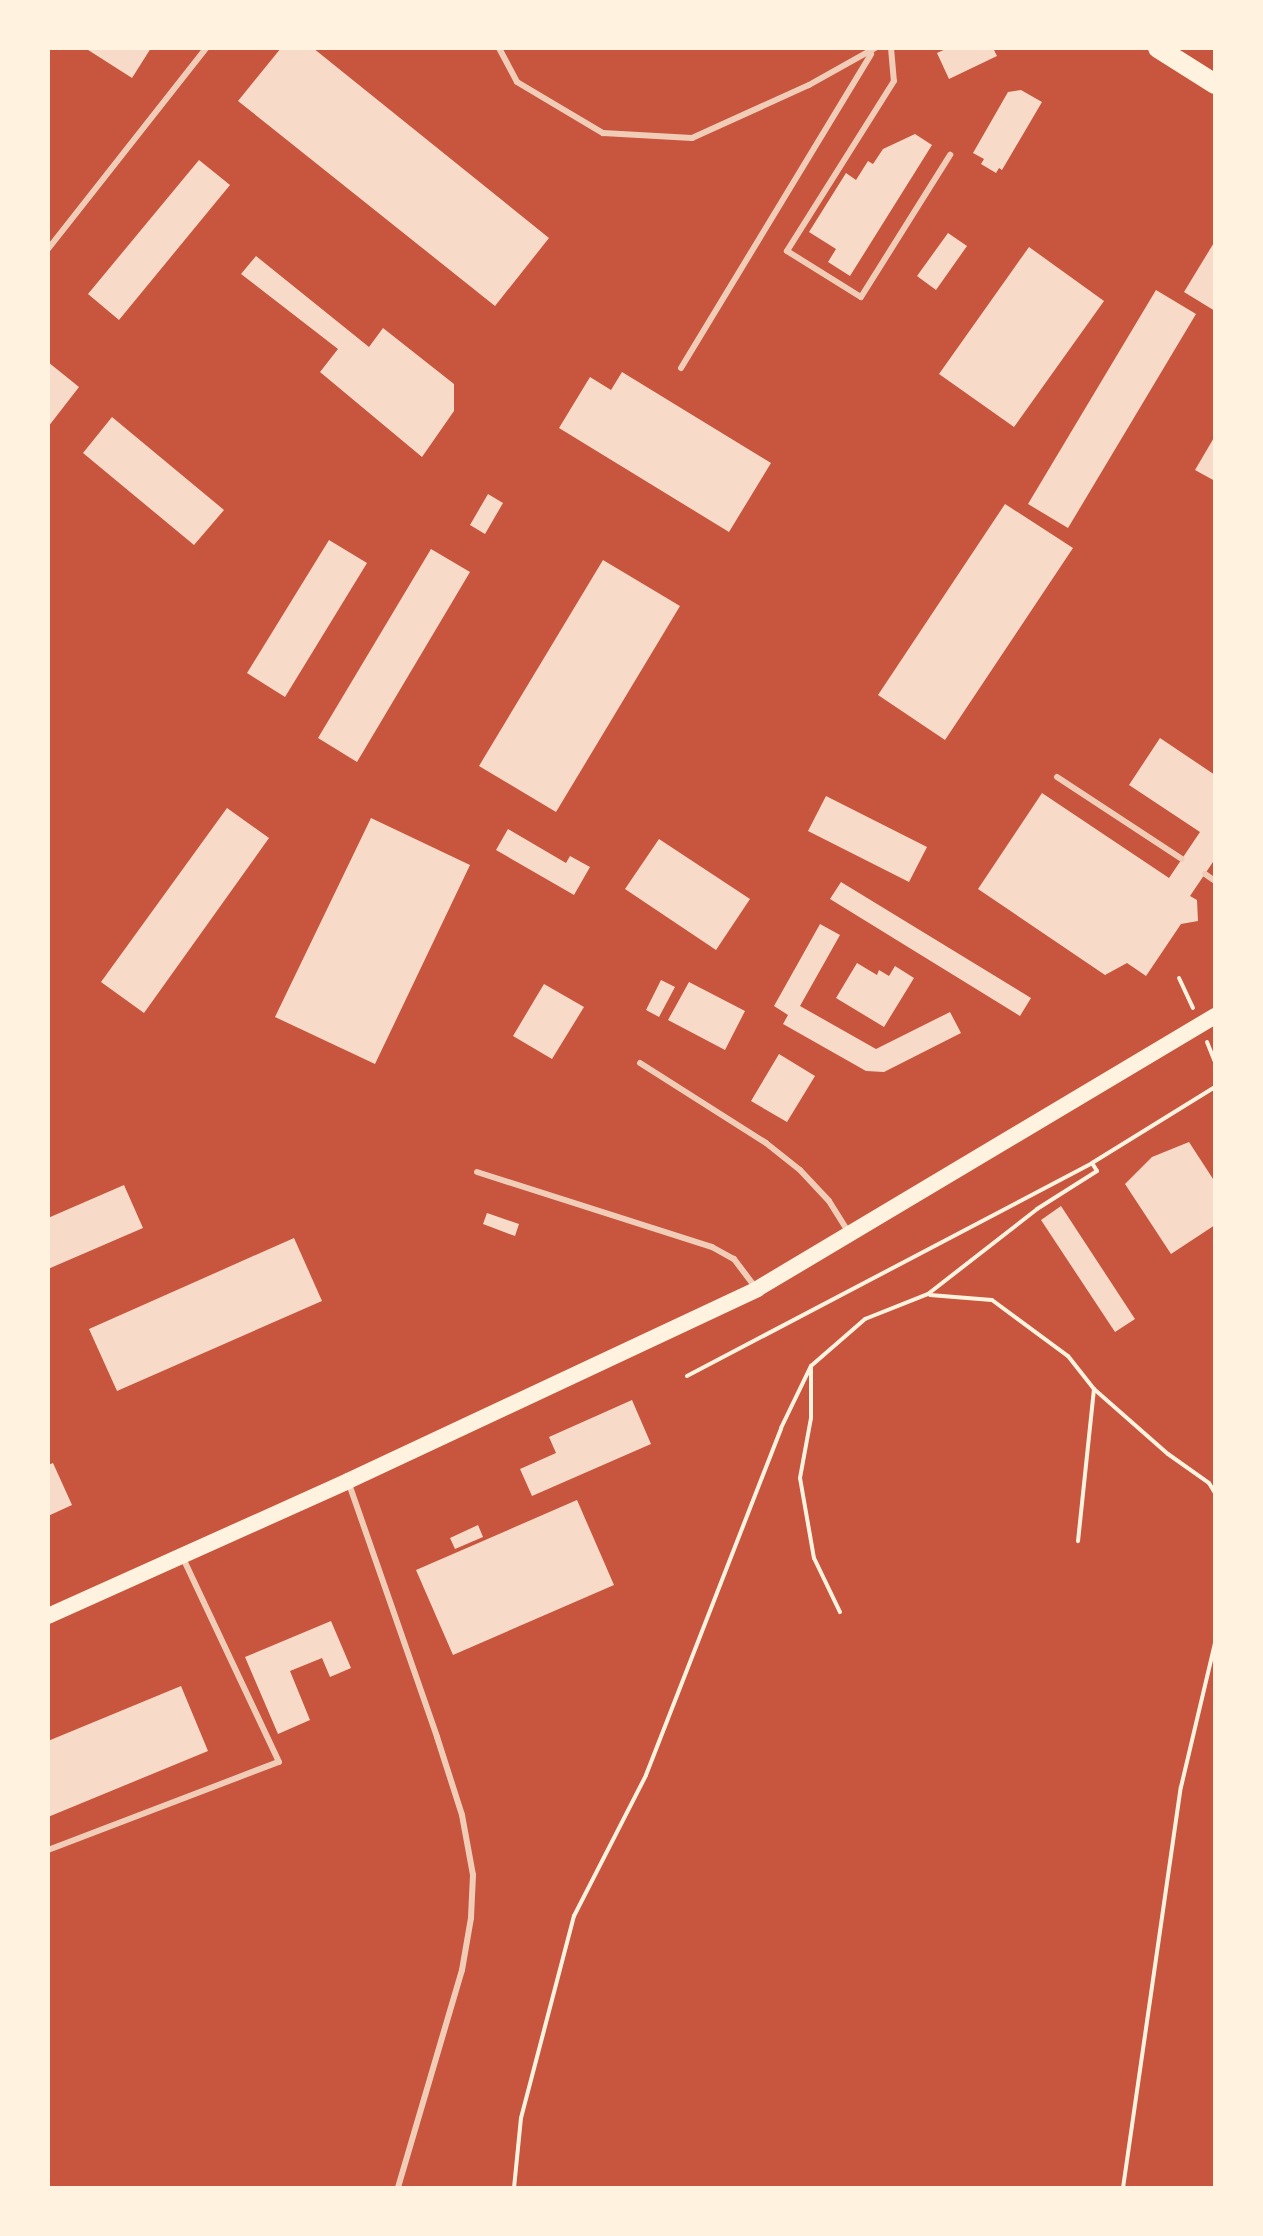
<!DOCTYPE html>
<html>
<head>
<meta charset="utf-8">
<style>
	body { margin:0 }
	#map { position:relative; width:1263px; height:2236px; overflow:hidden; background:#c8553d; font-family:"Source Serif 4",serif }
	div>[style] { position:absolute }
	.building>* { inset:0; background:#f7dbc8 }
	.path>* { height:4px; margin:-2px; padding:0 2px; transform-origin:2px; border-radius:2px; background:#fff3e0 }
	.service>* { height:6px; margin:-3px; padding:0 3px; transform-origin:3px; border-radius:3px; background:#f1ccb7 }
	.secondary>* { height:16px; margin:-8px; padding:0 8px; transform-origin:8px; border-radius:8px; background:#fff3e0 }
	.primary>* { height:20px; margin:-10px; padding:0 10px; transform-origin:10px; border-radius:10px; background:#fff3e0 }
	span { translate:-50% -50%; white-space:nowrap; text-align:center; line-height:1.15; -webkit-text-stroke:6px #fff3e0; paint-order:stroke }
	.frame { position:absolute; inset:0; border:50px solid #fff3e0; pointer-events:none }
</style>
</head>
<body>
<div id="map">
	<div class="building">
		<div style="clip-path:polygon(85px 48px,151px 48px,132px 78px)"></div>
		<div style="clip-path:polygon(281px 48px,313px 48px,549px 238px,495px 306px,238px 101px)"></div>
		<div style="clip-path:polygon(948px 48px,993px 48px,997px 56px,949px 79px,937px 53px)"></div>
		<div style="clip-path:polygon(1021px 90px,1042px 102px,1002px 170px,999px 168px,996px 173px,981px 164px,984px 159px,973px 153px,1008px 92px)"></div>
		<div style="clip-path:polygon(915px 134px,932px 145px,850px 276px,828px 262px,836px 249px,809px 232px,846px 173px,856px 180px,868px 161px,873px 164px,883px 149px)"></div>
		<div style="clip-path:polygon(199px 160px,230px 185px,119px 320px,88px 294px)"></div>
		<div style="clip-path:polygon(948px 233px,967px 246px,936px 290px,917px 276px)"></div>
		<div style="clip-path:polygon(1215px 241px,1215px 311px,1184px 292px)"></div>
		<div style="clip-path:polygon(1029px 247px,1104px 301px,1014px 427px,939px 374px)"></div>
		<div style="clip-path:polygon(256px 256px,369px 347px,383px 328px,454px 384px,454px 411px,422px 457px,320px 372px,338px 349px,241px 274px)"></div>
		<div style="clip-path:polygon(1156px 290px,1196px 314px,1068px 528px,1028px 504px)"></div>
		<div style="clip-path:polygon(48px 362px,79px 387px,48px 427px)"></div>
		<div style="clip-path:polygon(622px 372px,771px 463px,729px 532px,559px 428px,590px 377px,611px 390px)"></div>
		<div style="clip-path:polygon(112px 417px,224px 510px,194px 545px,83px 453px)"></div>
		<div style="clip-path:polygon(1215px 436px,1215px 481px,1195px 470px)"></div>
		<div style="clip-path:polygon(488px 494px,503px 503px,485px 534px,470px 525px)"></div>
		<div style="clip-path:polygon(1005px 504px,1073px 548px,945px 740px,878px 695px)"></div>
		<div style="clip-path:polygon(329px 540px,367px 563px,285px 697px,247px 673px)"></div>
		<div style="clip-path:polygon(431px 549px,470px 572px,357px 762px,318px 738px)"></div>
		<div style="clip-path:polygon(603px 560px,680px 606px,556px 812px,479px 766px)"></div>
		<div style="clip-path:polygon(1160px 738px,1215px 775px,1215px 859px,1190px 896px,1197px 900px,1198px 921px,1181px 924px,1146px 976px,1127px 963px,1105px 975px,978px 889px,1042px 793px,1169px 878px,1200px 832px,1129px 785px)"></div>
		<div style="clip-path:polygon(826px 796px,927px 847px,909px 882px,808px 831px)"></div>
		<div style="clip-path:polygon(227px 808px,269px 838px,144px 1013px,101px 982px)"></div>
		<div style="clip-path:polygon(371px 818px,470px 865px,375px 1064px,275px 1017px)"></div>
		<div style="clip-path:polygon(508px 829px,566px 863px,570px 856px,590px 867px,574px 895px,496px 850px)"></div>
		<div style="clip-path:polygon(659px 839px,750px 899px,716px 950px,625px 889px)"></div>
		<div style="clip-path:polygon(841px 882px,1031px 998px,1020px 1016px,830px 899px)"></div>
		<div style="clip-path:polygon(820px 924px,840px 935px,800px 1006px,876px 1049px,950px 1012px,961px 1033px,884px 1072px,866px 1071px,783px 1024px,788px 1015px,774px 1006px)"></div>
		<div style="clip-path:polygon(857px 963px,877px 975px,879px 970px,889px 976px,895px 966px,914px 978px,884px 1027px,836px 998px)"></div>
		<div style="clip-path:polygon(661px 980px,675px 987px,659px 1017px,646px 1010px)"></div>
		<div style="clip-path:polygon(689px 982px,745px 1011px,725px 1050px,668px 1020px)"></div>
		<div style="clip-path:polygon(544px 984px,584px 1007px,552px 1059px,513px 1036px)"></div>
		<div style="clip-path:polygon(779px 1054px,815px 1076px,787px 1122px,751px 1101px)"></div>
		<div style="clip-path:polygon(1189px 1142px,1215px 1182px,1215px 1225px,1171px 1254px,1125px 1184px,1152px 1157px)"></div>
		<div style="clip-path:polygon(124px 1185px,143px 1228px,48px 1269px,48px 1218px)"></div>
		<div style="clip-path:polygon(1061px 1206px,1135px 1319px,1115px 1332px,1041px 1220px)"></div>
		<div style="clip-path:polygon(487px 1213px,519px 1224px,515px 1236px,483px 1224px)"></div>
		<div style="clip-path:polygon(294px 1238px,322px 1301px,117px 1391px,89px 1329px)"></div>
		<div style="clip-path:polygon(632px 1400px,651px 1444px,532px 1496px,520px 1469px,556px 1453px,549px 1437px)"></div>
		<div style="clip-path:polygon(53px 1463px,72px 1505px,48px 1516px,48px 1465px)"></div>
		<div style="clip-path:polygon(577px 1500px,614px 1585px,453px 1655px,416px 1570px)"></div>
		<div style="clip-path:polygon(478px 1525px,483px 1537px,455px 1549px,450px 1538px)"></div>
		<div style="clip-path:polygon(331px 1621px,351px 1668px,330px 1677px,322px 1658px,290px 1671px,310px 1720px,278px 1734px,245px 1657px)"></div>
		<div style="clip-path:polygon(181px 1686px,208px 1751px,48px 1817px,48px 1741px)"></div>
	</div>
	<div class="path">
		<div style="left:1179px;top:978px;width:33px;rotate:65deg"></div>
		<div style="left:1207px;top:1042px;width:22px;rotate:68deg"></div>
		<div style="left:930px;top:1295px;width:62px;rotate:4.6deg"></div>
		<div style="left:992px;top:1300px;width:94px;rotate:36.4deg"></div>
		<div style="left:1068px;top:1356px;width:42px;rotate:51.8deg"></div>
		<div style="left:1094px;top:1389px;width:153px;rotate:96deg"></div>
		<div style="left:811px;top:1368px;width:50px;rotate:90deg"></div>
		<div style="left:811px;top:1418px;width:61px;rotate:100.4deg"></div>
		<div style="left:800px;top:1478px;width:81px;rotate:80.1deg"></div>
		<div style="left:814px;top:1558px;width:60px;rotate:64.3deg"></div>
		<div style="left:687px;top:1376px;width:458px;rotate:-27.7deg"></div>
		<div style="left:1092px;top:1163px;width:145px;rotate:-31.7deg"></div>
		<div style="left:1094px;top:1389px;width:98px;rotate:41.3deg"></div>
		<div style="left:1168px;top:1454px;width:50px;rotate:35.3deg"></div>
		<div style="left:1209px;top:1483px;width:12px;rotate:59deg"></div>
		<div style="left:514px;top:2188px;width:70px;rotate:-84.3deg"></div>
		<div style="left:521px;top:2118px;width:209px;rotate:-75.3deg"></div>
		<div style="left:574px;top:1916px;width:158px;rotate:-62.9deg"></div>
		<div style="left:646px;top:1775px;width:372px;rotate:-68.7deg"></div>
		<div style="left:781px;top:1428px;width:69px;rotate:-64.2deg"></div>
		<div style="left:811px;top:1366px;width:72px;rotate:-41deg"></div>
		<div style="left:865px;top:1319px;width:68px;rotate:-21.6deg"></div>
		<div style="left:928px;top:1294px;width:138px;rotate:-37.9deg"></div>
		<div style="left:1037px;top:1209px;width:71px;rotate:-32.3deg"></div>
		<div style="left:1097px;top:1171px;width:9px;rotate:-122deg"></div>
		<div style="left:1123px;top:2188px;width:405px;rotate:-81.8deg"></div>
		<div style="left:1181px;top:1787px;width:148px;rotate:-76.7deg"></div>
	</div>
	<div class="service">
		<div style="left:499px;top:48px;width:38px;rotate:62deg"></div>
		<div style="left:517px;top:82px;width:100px;rotate:30.7deg"></div>
		<div style="left:603px;top:133px;width:89px;rotate:3.2deg"></div>
		<div style="left:692px;top:138px;width:128px;rotate:-24.4deg"></div>
		<div style="left:809px;top:85px;width:76px;rotate:-29.3deg"></div>
		<div style="left:891px;top:48px;width:33px;rotate:85deg"></div>
		<div style="left:894px;top:81px;width:201px;rotate:122.2deg"></div>
		<div style="left:787px;top:251px;width:87px;rotate:31.9deg"></div>
		<div style="left:861px;top:297px;width:168px;rotate:-57.9deg"></div>
		<div style="left:48px;top:249px;width:256px;rotate:-51.8deg"></div>
		<div style="left:681px;top:368px;width:367px;rotate:-58.8deg"></div>
		<div style="left:1057px;top:777px;width:149px;rotate:33.3deg"></div>
		<div style="left:1205px;top:874px;width:12px;rotate:35deg"></div>
		<div style="left:640px;top:1063px;width:149px;rotate:32.4deg"></div>
		<div style="left:766px;top:1143px;width:43px;rotate:38.5deg"></div>
		<div style="left:800px;top:1170px;width:42px;rotate:46.9deg"></div>
		<div style="left:829px;top:1201px;width:36px;rotate:58deg"></div>
		<div style="left:477px;top:1172px;width:247px;rotate:17.7deg"></div>
		<div style="left:712px;top:1247px;width:25px;rotate:29deg"></div>
		<div style="left:734px;top:1259px;width:38px;rotate:53deg"></div>
		<div style="left:348px;top:1481px;width:271px;rotate:70.8deg"></div>
		<div style="left:437px;top:1737px;width:82px;rotate:72.2deg"></div>
		<div style="left:462px;top:1815px;width:61px;rotate:79.6deg"></div>
		<div style="left:473px;top:1875px;width:43px;rotate:92.7deg"></div>
		<div style="left:471px;top:1918px;width:53px;rotate:99.8deg"></div>
		<div style="left:462px;top:1970px;width:227px;rotate:106.4deg"></div>
		<div style="left:48px;top:1850px;width:247px;rotate:-20.9deg"></div>
		<div style="left:279px;top:1762px;width:225px;rotate:-115.2deg"></div>
	</div>
	<div class="secondary">
		<div style="left:48px;top:1616px;width:329px;rotate:-24.2deg"></div>
		<div style="left:348px;top:1481px;width:452px;rotate:-25.1deg"></div>
		<div style="left:757px;top:1289px;width:533px;rotate:-30.8deg"></div>
	</div>
	<div class="primary">
		<div style="left:1158px;top:48px;width:67px;rotate:32.3deg"></div>
	</div>
	<div class="frame"></div>
</div>
</body>
</html>
